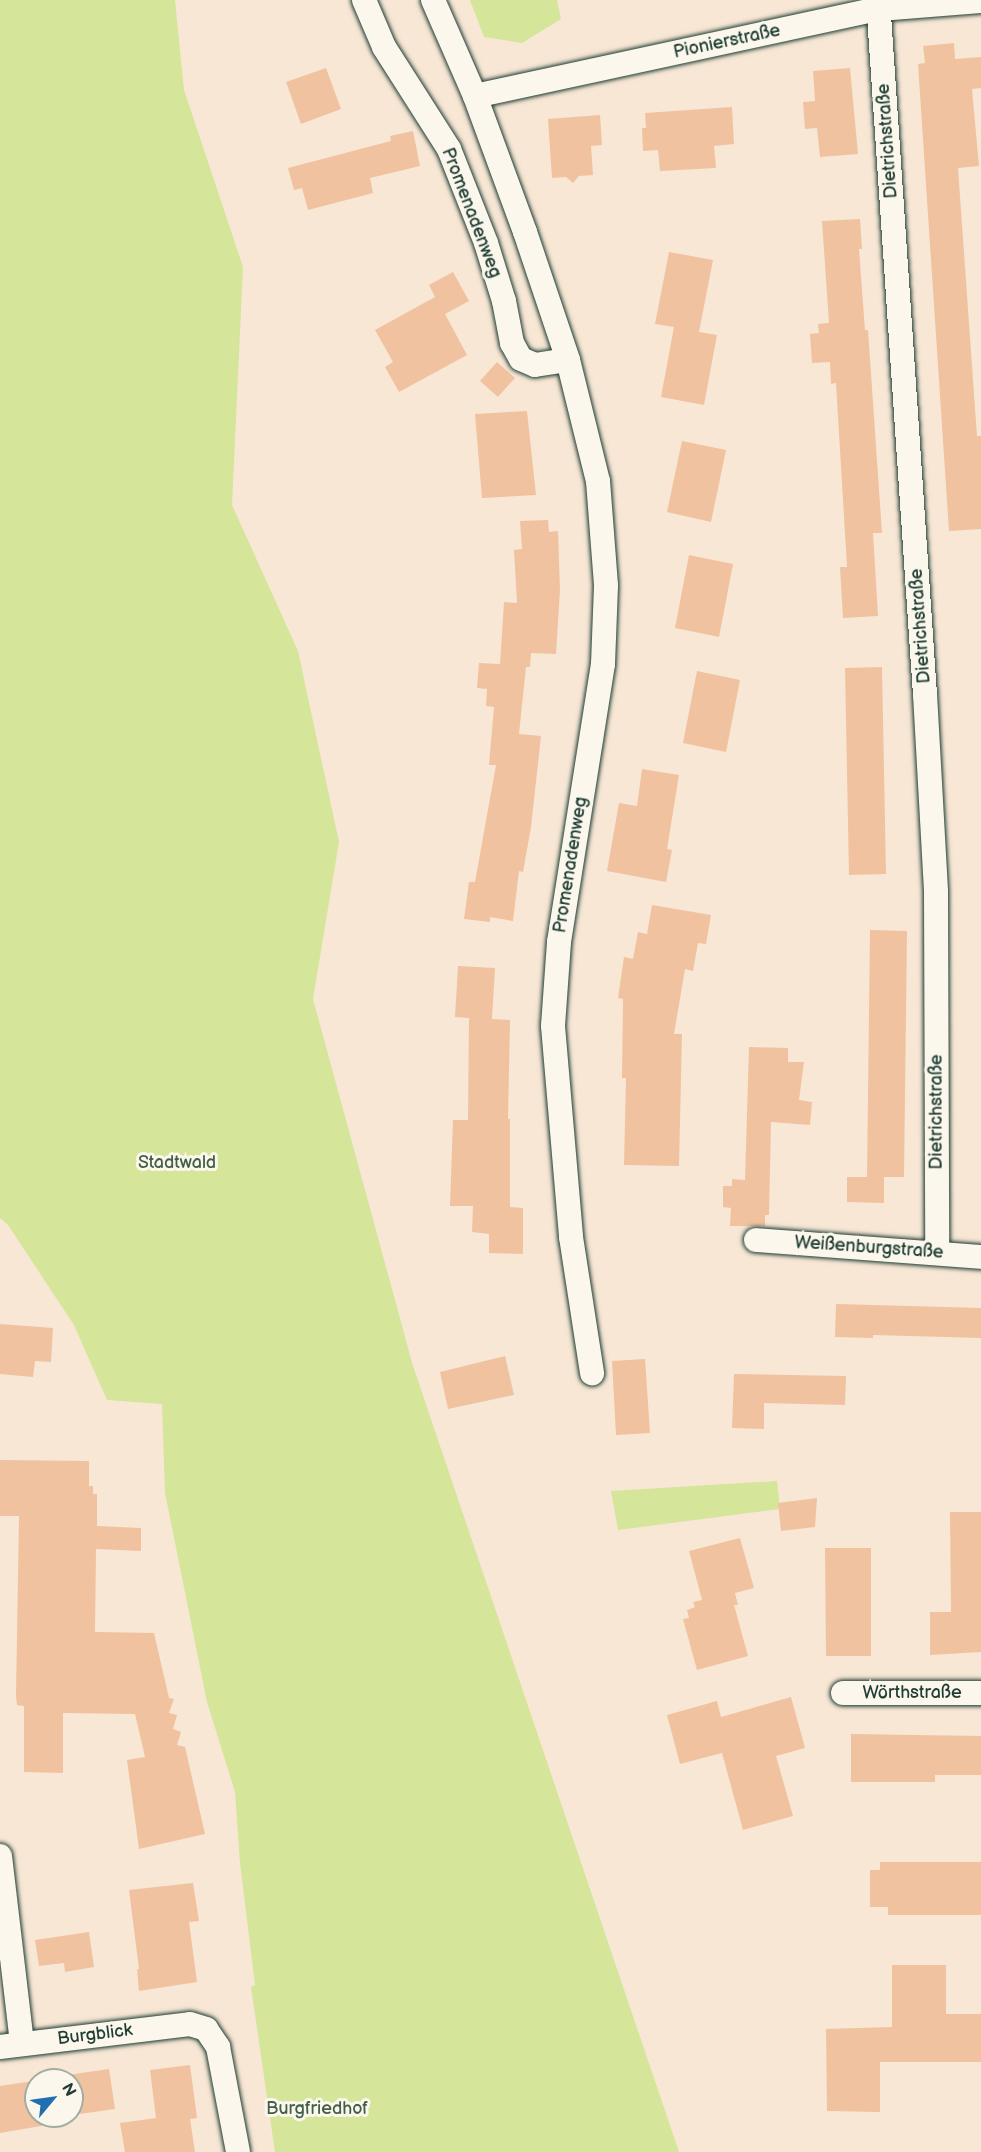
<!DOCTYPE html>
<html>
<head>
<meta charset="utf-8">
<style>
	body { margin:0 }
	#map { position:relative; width:981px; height:2152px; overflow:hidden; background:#f8e7d5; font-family:"Balsamiq Sans",sans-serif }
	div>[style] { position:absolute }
	.green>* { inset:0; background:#d5e599 }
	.building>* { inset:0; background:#f0c2a0 }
	.roads { filter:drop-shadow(0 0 2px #1f3d34) drop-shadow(0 0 2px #1f3d34) }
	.minor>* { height:24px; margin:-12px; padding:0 12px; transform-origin:12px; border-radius:12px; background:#fbf7ec }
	span { translate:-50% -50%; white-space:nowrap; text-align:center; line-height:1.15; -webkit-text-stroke:6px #fbf7ec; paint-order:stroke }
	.street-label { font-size:18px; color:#1f3d34 }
	.park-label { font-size:18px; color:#435f48 }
	.north { position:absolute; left:24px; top:2068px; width:60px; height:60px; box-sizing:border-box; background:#fbf7ec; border:2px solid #a3ada2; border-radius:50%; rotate:61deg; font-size:16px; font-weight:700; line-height:24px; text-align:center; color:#1f3d34 }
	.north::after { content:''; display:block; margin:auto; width:21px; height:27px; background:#1f6fb2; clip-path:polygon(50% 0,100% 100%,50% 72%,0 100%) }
</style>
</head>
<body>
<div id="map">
	<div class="green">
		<div style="clip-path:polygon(0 0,175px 0,184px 90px,243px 267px,232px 505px,298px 651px,339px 842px,313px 999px,413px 1366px,679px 2152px,275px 2152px,251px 1987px,255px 1985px,240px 1863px,235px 1792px,207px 1702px,165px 1493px,162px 1404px,107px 1400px,74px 1325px,8px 1225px,0 1218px)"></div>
		<div style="clip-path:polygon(470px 0,557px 0,561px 19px,522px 43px,484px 37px)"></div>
		<div style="clip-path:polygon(777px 1481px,780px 1509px,618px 1530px,611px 1491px)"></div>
	</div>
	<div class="building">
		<div style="clip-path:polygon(954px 43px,955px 59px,981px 57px,981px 88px,972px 89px,979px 166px,958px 168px,977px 436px,981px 436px,981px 529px,949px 531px,918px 64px,925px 63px,923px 46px)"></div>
		<div style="clip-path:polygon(326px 68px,341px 109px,301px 124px,286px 82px)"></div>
		<div style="clip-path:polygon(850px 68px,858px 154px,820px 157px,817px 128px,805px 129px,803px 102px,815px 101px,813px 71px)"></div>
		<div style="clip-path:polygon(732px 107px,734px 144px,714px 146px,716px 168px,660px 171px,658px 150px,643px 151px,642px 128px,646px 128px,645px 113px)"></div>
		<div style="clip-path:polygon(600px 115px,602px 145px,591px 146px,593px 175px,579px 176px,573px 183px,566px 177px,552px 178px,548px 119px)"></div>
		<div style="clip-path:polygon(413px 131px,420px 166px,370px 178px,373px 193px,308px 210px,302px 188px,294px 190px,288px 168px,391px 141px,390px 136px)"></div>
		<div style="clip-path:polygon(860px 219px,862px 249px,859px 249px,865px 330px,868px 330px,882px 533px,873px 533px,878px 616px,843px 618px,840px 567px,847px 567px,836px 383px,831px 384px,830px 362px,812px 363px,810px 334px,819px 333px,818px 324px,829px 323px,822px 221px)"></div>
		<div style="clip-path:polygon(669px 252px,713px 260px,699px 332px,717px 335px,704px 405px,661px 397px,674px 327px,655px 324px)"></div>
		<div style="clip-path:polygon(453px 272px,469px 301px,445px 314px,467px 355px,399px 392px,385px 367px,393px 362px,375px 330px,435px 297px,429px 285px)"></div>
		<div style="clip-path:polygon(497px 362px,515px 378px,498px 397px,480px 381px)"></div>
		<div style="clip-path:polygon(527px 411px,536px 495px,482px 498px,475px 414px)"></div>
		<div style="clip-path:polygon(682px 441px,726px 450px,711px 522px,667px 512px)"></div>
		<div style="clip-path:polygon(548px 520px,549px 532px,558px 531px,560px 590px,556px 654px,531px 653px,530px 667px,526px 667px,519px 734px,541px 736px,531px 827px,523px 872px,519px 871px,513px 921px,490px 917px,490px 922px,464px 919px,469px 882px,475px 882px,496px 765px,489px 765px,494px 707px,486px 706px,487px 689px,477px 688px,479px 663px,500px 664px,504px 602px,517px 603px,514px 550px,522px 549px,520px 521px)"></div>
		<div style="clip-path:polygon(689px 555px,733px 564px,719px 637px,675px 628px)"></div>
		<div style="clip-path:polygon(882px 667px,886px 874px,849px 875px,845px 668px)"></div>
		<div style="clip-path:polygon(697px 671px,740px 680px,726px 752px,683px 743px)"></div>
		<div style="clip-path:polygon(642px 769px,679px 775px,667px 849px,672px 850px,666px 882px,607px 871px,619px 803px,637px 806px)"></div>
		<div style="clip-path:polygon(652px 905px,711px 915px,706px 944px,698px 943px,693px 971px,685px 969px,674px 1034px,682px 1034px,679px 1166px,624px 1165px,626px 1078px,622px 1078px,623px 999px,618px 998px,624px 957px,633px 959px,638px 932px,647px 934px)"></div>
		<div style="clip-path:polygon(870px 930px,907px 931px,904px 1177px,884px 1177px,884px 1203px,847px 1202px,847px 1177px,867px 1177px)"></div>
		<div style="clip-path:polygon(458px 966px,495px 968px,492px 1019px,510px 1020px,508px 1119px,510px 1119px,510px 1207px,523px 1208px,523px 1254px,489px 1253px,489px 1234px,472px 1232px,473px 1206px,450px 1206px,453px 1120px,468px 1120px,469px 1018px,455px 1017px)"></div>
		<div style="clip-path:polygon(749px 1047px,788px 1048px,788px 1062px,804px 1062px,799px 1100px,812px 1102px,810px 1125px,771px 1122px,769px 1215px,765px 1215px,765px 1226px,730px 1226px,731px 1208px,723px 1207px,723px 1186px,732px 1186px,732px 1179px,745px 1180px)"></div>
		<div style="clip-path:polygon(836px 1304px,981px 1308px,981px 1338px,873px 1335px,873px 1338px,835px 1337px)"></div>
		<div style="clip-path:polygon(0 1324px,53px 1328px,51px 1362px,35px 1361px,33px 1377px,0 1374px)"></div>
		<div style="clip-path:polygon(505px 1356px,514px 1395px,448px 1409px,440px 1372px)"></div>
		<div style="clip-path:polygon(645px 1359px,650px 1433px,616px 1435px,612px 1361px)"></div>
		<div style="clip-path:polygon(734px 1374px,846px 1376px,845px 1405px,764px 1403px,764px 1429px,732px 1428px)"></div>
		<div style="clip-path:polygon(0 1460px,89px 1461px,89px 1486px,93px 1486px,93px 1494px,97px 1494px,97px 1526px,141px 1528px,141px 1551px,96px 1549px,95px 1632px,154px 1633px,169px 1698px,174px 1699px,169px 1713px,177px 1715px,173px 1729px,181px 1732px,177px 1745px,185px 1747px,205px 1834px,139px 1849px,127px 1760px,145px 1757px,135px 1714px,63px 1713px,63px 1773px,24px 1772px,24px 1706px,17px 1705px,16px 1696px,19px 1516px,0 1516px)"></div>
		<div style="clip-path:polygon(817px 1498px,815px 1527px,781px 1531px,778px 1503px)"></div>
		<div style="clip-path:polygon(950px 1512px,981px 1512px,981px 1652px,930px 1655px,930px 1612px,951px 1612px)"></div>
		<div style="clip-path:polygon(740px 1538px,754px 1588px,735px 1593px,738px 1605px,734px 1605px,748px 1656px,697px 1670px,683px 1619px,689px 1618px,687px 1610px,695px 1607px,693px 1602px,702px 1600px,689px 1551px)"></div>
		<div style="clip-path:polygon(825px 1548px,871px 1548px,871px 1656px,826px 1656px)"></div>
		<div style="clip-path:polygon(791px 1697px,805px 1748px,776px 1756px,793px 1816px,743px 1830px,722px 1753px,680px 1764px,667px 1715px,717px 1701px,721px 1717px)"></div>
		<div style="clip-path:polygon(851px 1734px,981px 1736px,981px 1775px,935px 1775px,935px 1782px,851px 1782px)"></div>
		<div style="clip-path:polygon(880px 1862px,981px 1862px,981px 1915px,888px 1915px,888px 1907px,870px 1907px,870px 1870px,880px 1870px)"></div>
		<div style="clip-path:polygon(193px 1883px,199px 1921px,189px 1922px,197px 1982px,139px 1991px,137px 1969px,139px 1969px,129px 1890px)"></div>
		<div style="clip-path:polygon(89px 1932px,94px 1967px,65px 1972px,64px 1963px,39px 1966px,35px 1940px)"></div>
		<div style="clip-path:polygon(892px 1965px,946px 1965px,946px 2014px,981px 2014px,981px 2062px,880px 2062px,880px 2112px,827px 2111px,826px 2029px,892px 2027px)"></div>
		<div style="clip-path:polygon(190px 2065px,197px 2118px,190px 2119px,195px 2152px,125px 2152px,120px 2123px,156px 2118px,150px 2070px)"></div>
		<div style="clip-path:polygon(109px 2069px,115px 2109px,72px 2115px,72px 2080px,36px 2080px,36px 2116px,69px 2116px,70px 2121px,0 2133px,0 2086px,33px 2081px,33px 2080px)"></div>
	</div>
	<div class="roads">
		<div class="minor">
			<div style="left:364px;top:0;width:51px;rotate:66.9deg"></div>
			<div style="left:384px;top:47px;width:121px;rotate:57.5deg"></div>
			<div style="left:449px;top:149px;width:101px;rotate:68.5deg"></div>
			<div style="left:486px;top:243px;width:61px;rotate:72.8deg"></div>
			<div style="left:504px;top:301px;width:43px;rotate:79.2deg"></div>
			<div style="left:512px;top:343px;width:18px;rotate:61deg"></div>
			<div style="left:521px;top:359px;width:15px;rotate:23deg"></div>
			<div style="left:535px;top:365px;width:33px;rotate:-9deg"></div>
			<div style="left:433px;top:0;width:105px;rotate:66.4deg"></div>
			<div style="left:475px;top:96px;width:145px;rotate:69.8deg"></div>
			<div style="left:525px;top:232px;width:135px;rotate:71.4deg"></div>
			<div style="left:568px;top:360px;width:125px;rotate:76.1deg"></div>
			<div style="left:598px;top:481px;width:105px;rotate:85.6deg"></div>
			<div style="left:606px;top:586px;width:78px;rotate:92.2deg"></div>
			<div style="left:603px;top:664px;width:281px;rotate:99deg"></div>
			<div style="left:559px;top:942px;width:84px;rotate:94.1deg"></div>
			<div style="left:553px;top:1026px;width:212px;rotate:85.1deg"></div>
			<div style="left:571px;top:1237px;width:138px;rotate:81.2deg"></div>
			<div style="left:878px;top:0;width:696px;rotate:86.13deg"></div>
			<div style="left:925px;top:694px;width:198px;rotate:86.8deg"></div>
			<div style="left:936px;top:892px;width:361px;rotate:89.8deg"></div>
			<div style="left:475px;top:96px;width:413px;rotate:-12.2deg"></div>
			<div style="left:879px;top:9px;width:102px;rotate:-4.5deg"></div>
			<div style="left:756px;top:1240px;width:226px;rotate:4.3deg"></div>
			<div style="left:843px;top:1693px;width:138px"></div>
			<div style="left:0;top:1856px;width:189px;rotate:83.3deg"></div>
			<div style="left:0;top:2047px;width:191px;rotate:-6.9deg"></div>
			<div style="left:190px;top:2024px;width:17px;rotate:17deg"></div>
			<div style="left:206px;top:2029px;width:22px;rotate:56deg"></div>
			<div style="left:218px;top:2047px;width:107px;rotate:79.2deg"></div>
		</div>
	</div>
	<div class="street-label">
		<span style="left:727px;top:42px;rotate:-12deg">Pionierstraße</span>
		<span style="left:888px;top:141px;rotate:-94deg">Dietrichstraße</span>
		<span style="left:471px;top:213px;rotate:69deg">Promenadenweg</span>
		<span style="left:921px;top:626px;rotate:-94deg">Dietrichstraße</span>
		<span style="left:571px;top:865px;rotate:-81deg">Promenadenweg</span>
		<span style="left:937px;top:1112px;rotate:-90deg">Dietrichstraße</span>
		<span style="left:869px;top:1248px;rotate:4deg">Weißenburgstraße</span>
		<span style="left:912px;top:1693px">Wörthstraße</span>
		<span style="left:95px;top:2035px;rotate:-7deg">Burgblick</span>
	</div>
	<div class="park-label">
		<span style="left:177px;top:1163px">Stadtwald</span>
		<span style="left:317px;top:2109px">Burgfriedhof</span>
	</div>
	<div class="north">N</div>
</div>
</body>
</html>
